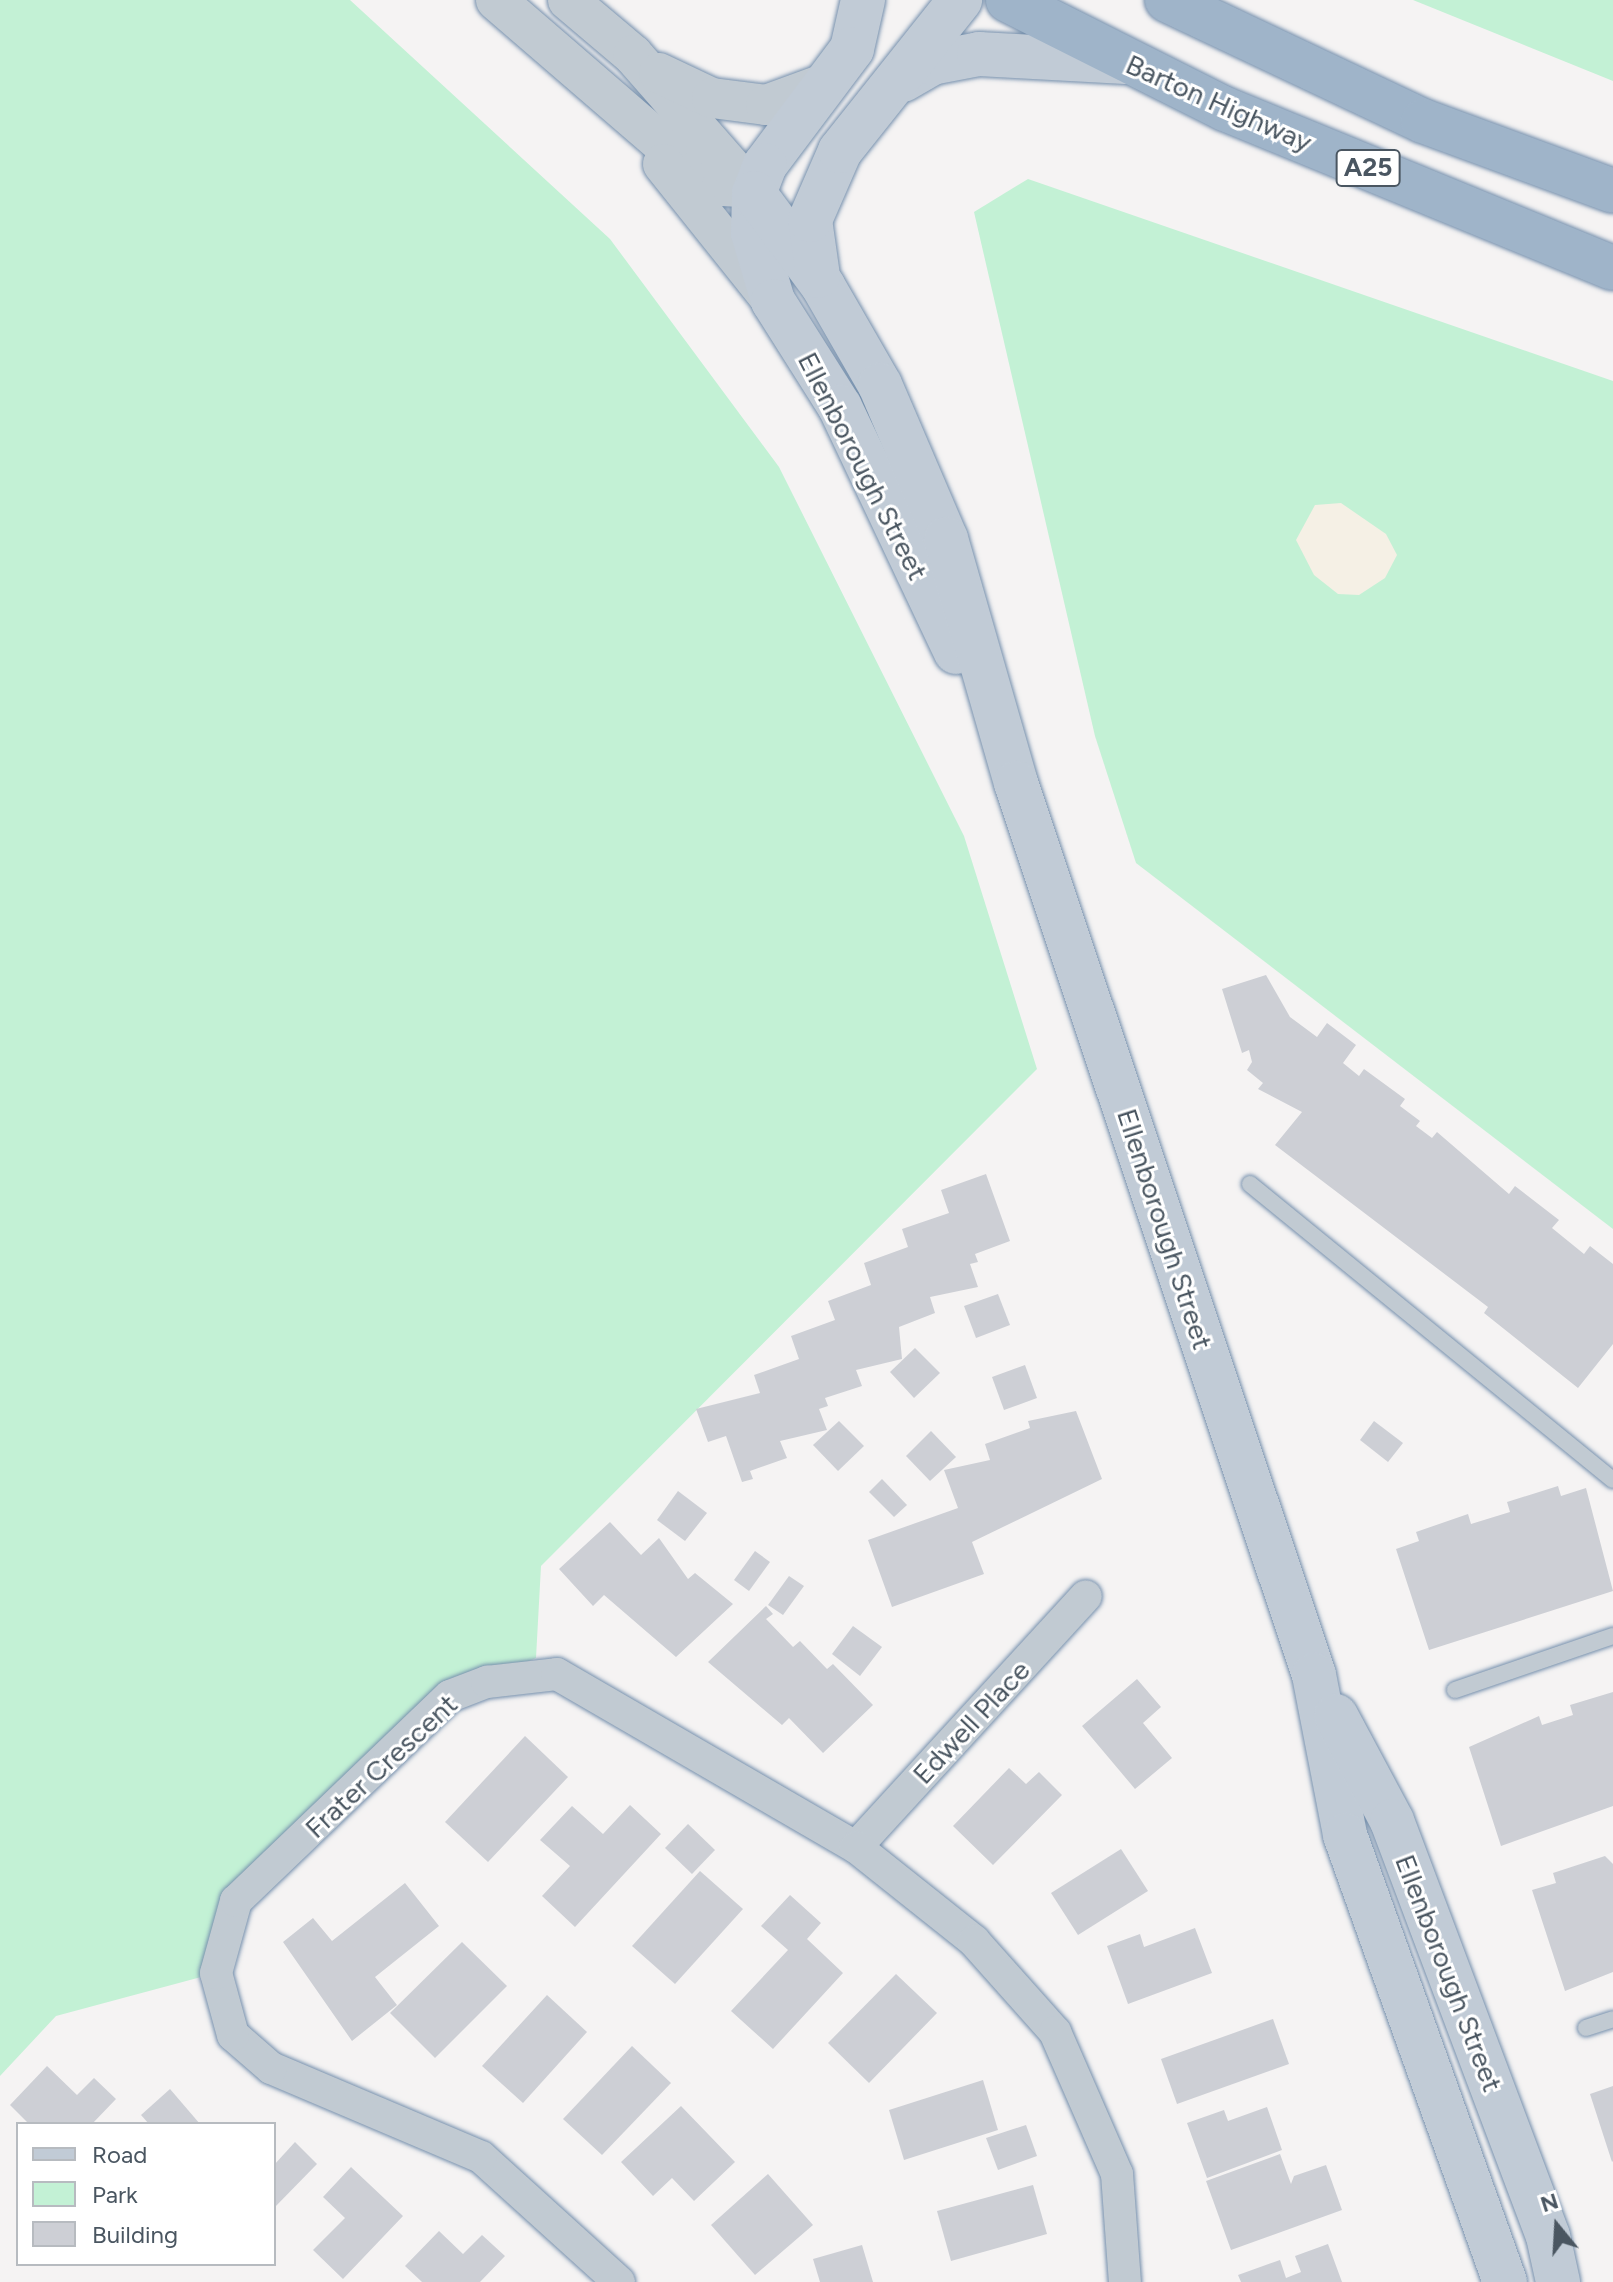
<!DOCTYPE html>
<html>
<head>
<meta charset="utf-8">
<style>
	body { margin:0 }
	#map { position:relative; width:1613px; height:2282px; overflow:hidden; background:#f5f3f3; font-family:Figtree,sans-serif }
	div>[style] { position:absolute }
	.green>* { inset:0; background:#c3f1d5 }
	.sand>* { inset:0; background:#f5f0e5 }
	.building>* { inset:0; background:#cdcfd5 }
	.roads { filter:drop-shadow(0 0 2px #7690ad) drop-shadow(0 0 2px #7690ad) }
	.service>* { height:16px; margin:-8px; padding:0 8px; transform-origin:8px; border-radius:8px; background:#c1cad2 }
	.minor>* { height:32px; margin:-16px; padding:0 16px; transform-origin:16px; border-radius:16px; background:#c1cad2 }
	.tertiary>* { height:40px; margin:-20px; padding:0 20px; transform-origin:20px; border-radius:20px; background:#c1cad2 }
	.secondary>* { height:44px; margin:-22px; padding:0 22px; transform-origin:22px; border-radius:22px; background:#c1cbd6 }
	.trunk>* { height:44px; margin:-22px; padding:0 22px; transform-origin:22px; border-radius:22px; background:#9fb4c9 }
	span { translate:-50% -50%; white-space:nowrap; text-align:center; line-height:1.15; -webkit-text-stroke:6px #fff; paint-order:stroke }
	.shield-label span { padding:2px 6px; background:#fff; border:2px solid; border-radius:6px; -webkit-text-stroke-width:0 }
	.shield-label { font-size:26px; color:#4a5661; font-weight:700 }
	.street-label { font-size:28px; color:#4a5661 }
	.legend { position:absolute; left:16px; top:2122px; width:260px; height:144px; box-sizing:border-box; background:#fff; border:2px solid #b7bbc0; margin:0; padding:10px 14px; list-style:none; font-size:24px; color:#4a5661 }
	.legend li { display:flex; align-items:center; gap:16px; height:40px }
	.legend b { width:40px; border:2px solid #b7bbc0 }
	.north { position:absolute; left:1517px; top:2186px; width:80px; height:80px; -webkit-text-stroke:6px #fff; paint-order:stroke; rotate:342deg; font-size:22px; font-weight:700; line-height:32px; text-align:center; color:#4a5661 }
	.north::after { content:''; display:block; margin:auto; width:28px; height:36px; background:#4a5661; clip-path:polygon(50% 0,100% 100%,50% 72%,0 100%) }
</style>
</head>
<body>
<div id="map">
	<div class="green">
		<div style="clip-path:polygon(0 0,350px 0,610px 239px,779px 467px,964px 836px,1037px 1069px,541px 1566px,536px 1658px,449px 1696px,236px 1901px,216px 1973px,56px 2016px,0 2076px)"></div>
		<div style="clip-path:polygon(1413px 0,1613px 0,1613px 81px)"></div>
		<div style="clip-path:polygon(1028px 179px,1613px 381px,1613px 1229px,1136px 863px,1095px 736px,974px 212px)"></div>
	</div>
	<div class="sand">
		<div style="clip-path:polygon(1341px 503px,1386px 534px,1397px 555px,1385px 578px,1359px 595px,1338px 594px,1314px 575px,1296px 540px,1315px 505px)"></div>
	</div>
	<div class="building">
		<div style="clip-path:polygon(1266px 975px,1290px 1017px,1317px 1037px,1327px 1023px,1356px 1045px,1343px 1063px,1359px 1076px,1364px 1069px,1405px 1099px,1400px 1106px,1420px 1121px,1416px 1126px,1432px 1138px,1437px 1132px,1509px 1194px,1515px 1186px,1559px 1220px,1552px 1228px,1584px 1254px,1590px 1246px,1613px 1264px,1613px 1344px,1578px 1388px,1484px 1313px,1488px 1307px,1275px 1145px,1302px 1112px,1258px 1089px,1263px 1083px,1247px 1070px,1252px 1062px,1249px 1050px,1242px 1053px,1222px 989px)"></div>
		<div style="clip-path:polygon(986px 1174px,1010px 1241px,975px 1254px,978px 1262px,970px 1264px,978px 1287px,930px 1297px,935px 1313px,899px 1327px,902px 1359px,856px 1370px,862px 1386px,825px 1398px,828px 1406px,819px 1409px,827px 1430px,780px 1441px,787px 1458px,750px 1471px,753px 1479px,742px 1482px,726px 1436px,708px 1442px,696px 1409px,760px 1393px,754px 1375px,799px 1359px,791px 1336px,835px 1320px,828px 1301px,871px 1285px,864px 1263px,908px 1247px,902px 1229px,949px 1213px,941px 1190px)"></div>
		<div style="clip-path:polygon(998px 1294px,1010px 1325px,976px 1338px,964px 1306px)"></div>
		<div style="clip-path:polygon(915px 1348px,940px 1373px,914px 1398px,890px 1372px)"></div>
		<div style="clip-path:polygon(1025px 1365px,1037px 1398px,1004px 1410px,992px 1377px)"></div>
		<div style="clip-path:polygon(1076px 1411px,1102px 1479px,972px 1542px,984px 1574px,892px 1607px,868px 1540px,958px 1508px,944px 1470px,990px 1460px,985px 1444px,1030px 1428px,1028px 1421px)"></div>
		<div style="clip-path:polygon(839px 1421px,864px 1446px,838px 1471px,813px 1445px)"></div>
		<div style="clip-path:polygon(1374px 1421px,1403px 1443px,1388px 1462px,1360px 1440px)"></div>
		<div style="clip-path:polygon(931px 1431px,956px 1457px,930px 1481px,906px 1456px)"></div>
		<div style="clip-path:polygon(882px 1479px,907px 1505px,894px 1517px,869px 1492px)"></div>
		<div style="clip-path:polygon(1558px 1486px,1561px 1496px,1586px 1488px,1613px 1591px,1429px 1650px,1396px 1549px,1419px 1541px,1416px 1532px,1468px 1514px,1471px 1524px,1510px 1512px,1507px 1502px)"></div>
		<div style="clip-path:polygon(678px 1491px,707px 1513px,685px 1541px,657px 1520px)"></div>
		<div style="clip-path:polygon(610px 1522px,641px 1555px,659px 1538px,688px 1579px,695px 1573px,733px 1604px,676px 1657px,604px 1595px,593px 1606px,559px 1569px)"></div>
		<div style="clip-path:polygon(755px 1551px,770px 1562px,749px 1591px,734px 1580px)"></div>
		<div style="clip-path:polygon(789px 1576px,804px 1586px,783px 1615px,768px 1605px)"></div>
		<div style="clip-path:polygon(766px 1606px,773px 1614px,766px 1619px,793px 1647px,800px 1641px,827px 1669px,833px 1664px,873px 1705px,823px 1753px,789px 1718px,782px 1725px,708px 1662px)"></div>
		<div style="clip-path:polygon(853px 1626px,882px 1647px,860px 1676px,832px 1654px)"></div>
		<div style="clip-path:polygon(1137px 1679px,1161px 1707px,1143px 1723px,1172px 1758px,1135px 1789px,1082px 1726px)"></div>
		<div style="clip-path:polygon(1613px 1692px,1613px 1806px,1501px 1846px,1469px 1747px,1539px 1716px,1542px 1725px,1573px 1715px,1570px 1705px)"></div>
		<div style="clip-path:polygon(525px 1736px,568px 1777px,488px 1862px,445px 1822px)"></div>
		<div style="clip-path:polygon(1009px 1768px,1026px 1784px,1039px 1772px,1062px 1795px,993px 1865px,953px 1826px)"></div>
		<div style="clip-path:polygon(630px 1805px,661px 1834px,575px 1927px,542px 1896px,570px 1866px,540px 1840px,572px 1806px,603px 1834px)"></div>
		<div style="clip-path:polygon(688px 1824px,715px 1850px,692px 1874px,665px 1848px)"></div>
		<div style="clip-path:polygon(1121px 1849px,1148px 1891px,1078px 1935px,1051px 1893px)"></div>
		<div style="clip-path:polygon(1605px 1856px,1613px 1864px,1613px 1972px,1565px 1991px,1532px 1890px,1556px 1883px,1553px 1873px)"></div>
		<div style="clip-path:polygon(700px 1871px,743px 1909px,675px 1984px,632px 1946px)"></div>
		<div style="clip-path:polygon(405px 1883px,439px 1926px,375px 1977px,397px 2005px,352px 2041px,283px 1942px,313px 1918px,332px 1941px)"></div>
		<div style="clip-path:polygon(790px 1895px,821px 1923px,807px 1939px,843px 1973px,773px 2049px,731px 2011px,788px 1950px,761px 1926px)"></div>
		<div style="clip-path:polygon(1195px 1928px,1212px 1973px,1128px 2004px,1107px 1946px,1140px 1934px,1144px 1947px)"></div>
		<div style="clip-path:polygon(462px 1942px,507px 1986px,435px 2058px,390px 2013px)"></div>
		<div style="clip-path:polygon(896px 1974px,937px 2013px,869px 2083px,828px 2043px)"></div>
		<div style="clip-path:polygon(547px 1995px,587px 2032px,523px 2103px,482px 2066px)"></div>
		<div style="clip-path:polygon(1273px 2019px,1289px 2064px,1177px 2104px,1161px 2059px)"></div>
		<div style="clip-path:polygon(632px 2046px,671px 2083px,602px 2155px,563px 2119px)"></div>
		<div style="clip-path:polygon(47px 2066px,77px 2095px,94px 2078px,116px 2099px,92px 2124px,29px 2124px,10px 2105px)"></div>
		<div style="clip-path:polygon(983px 2080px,998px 2130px,904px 2160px,889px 2110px)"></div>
		<div style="clip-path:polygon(1613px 2086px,1613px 2161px,1612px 2162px,1590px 2094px)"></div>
		<div style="clip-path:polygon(170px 2089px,200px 2124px,149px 2124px,141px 2115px)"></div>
		<div style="clip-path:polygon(681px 2106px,735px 2162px,694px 2201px,672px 2178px,653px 2196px,621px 2162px)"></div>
		<div style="clip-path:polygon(1267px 2107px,1282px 2150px,1207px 2178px,1187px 2123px,1224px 2110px,1228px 2121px)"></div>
		<div style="clip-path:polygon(1026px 2125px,1037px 2156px,998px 2170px,986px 2138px)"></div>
		<div style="clip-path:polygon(295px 2142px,317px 2164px,274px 2208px,274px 2165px)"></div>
		<div style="clip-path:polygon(1280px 2154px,1291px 2184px,1294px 2176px,1326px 2165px,1342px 2210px,1231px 2250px,1206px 2181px)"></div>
		<div style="clip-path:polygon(351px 2167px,403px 2216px,343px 2279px,313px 2250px,345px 2218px,323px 2197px)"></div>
		<div style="clip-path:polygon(768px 2174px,813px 2225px,755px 2275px,711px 2225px)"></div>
		<div style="clip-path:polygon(1033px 2185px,1047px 2234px,951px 2261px,937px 2211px)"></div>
		<div style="clip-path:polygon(439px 2231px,463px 2254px,482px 2235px,505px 2256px,480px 2282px,422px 2282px,405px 2266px)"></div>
		<div style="clip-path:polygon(1328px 2244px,1342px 2282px,1241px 2282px,1238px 2275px,1280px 2260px,1286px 2278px,1301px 2272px,1295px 2256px)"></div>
		<div style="clip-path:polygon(862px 2245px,873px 2282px,820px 2282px,813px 2259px)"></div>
	</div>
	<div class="roads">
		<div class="service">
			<div style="left:1250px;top:1184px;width:468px;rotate:39.2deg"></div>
			<div style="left:1455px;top:1690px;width:167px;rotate:-18.9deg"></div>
			<div style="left:1586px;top:2028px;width:28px;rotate:-18deg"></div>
		</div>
		<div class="minor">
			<div style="left:856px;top:1847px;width:340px;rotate:-47.5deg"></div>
			<div style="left:619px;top:2282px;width:186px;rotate:-137.8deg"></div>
			<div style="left:481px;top:2157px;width:228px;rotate:-157deg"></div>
			<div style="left:271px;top:2068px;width:50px;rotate:-139deg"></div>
			<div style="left:233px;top:2035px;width:64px;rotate:-105.3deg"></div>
			<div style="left:216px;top:1973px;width:75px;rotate:-74.5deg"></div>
			<div style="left:236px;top:1901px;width:296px;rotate:-43.8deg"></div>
			<div style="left:450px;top:1696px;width:40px;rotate:-21deg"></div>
			<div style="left:487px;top:1682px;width:70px;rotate:-6.5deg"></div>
			<div style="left:557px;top:1674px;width:345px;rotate:30.1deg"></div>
			<div style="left:856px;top:1847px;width:151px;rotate:38.5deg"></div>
			<div style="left:974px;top:1941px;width:122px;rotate:48.3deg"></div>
			<div style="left:1055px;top:2032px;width:155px;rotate:66.4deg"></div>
			<div style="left:1117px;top:2174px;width:108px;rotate:85.8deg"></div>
		</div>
		<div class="tertiary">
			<div style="left:496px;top:0;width:263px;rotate:40.8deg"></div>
			<div style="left:695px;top:172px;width:30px;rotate:27deg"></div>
			<div style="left:722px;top:186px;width:34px;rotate:3deg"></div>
			<div style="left:568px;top:0;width:85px;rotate:40.2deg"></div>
			<div style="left:633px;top:55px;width:184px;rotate:48.8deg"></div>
			<div style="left:659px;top:73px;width:59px;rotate:25.3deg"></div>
			<div style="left:712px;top:98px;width:54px;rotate:7.4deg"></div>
			<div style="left:766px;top:105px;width:64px;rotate:-20.1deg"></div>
			<div style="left:663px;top:164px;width:171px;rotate:51.4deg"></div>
		</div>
		<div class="secondary">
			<div style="left:863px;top:0;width:50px;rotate:102.7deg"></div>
			<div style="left:852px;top:49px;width:145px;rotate:126.9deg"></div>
			<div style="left:765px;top:165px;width:30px;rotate:111deg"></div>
			<div style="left:754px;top:193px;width:40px;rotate:91.4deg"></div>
			<div style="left:753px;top:233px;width:71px;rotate:73.6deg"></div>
			<div style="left:773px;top:301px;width:125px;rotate:57.7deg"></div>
			<div style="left:840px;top:407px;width:271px;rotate:64.7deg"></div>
			<div style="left:903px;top:80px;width:34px;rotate:-30deg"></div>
			<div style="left:932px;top:63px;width:48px;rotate:-10.8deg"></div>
			<div style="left:979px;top:54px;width:147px;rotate:3.1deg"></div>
			<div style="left:754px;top:193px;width:116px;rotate:53.4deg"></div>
			<div style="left:823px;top:286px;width:114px;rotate:60.1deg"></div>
			<div style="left:880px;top:385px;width:168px;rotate:66.8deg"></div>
			<div style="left:946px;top:539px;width:254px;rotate:74deg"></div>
			<div style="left:1016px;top:783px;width:940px;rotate:71.53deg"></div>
			<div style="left:1314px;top:1675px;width:163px;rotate:79deg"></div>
			<div style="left:1345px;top:1835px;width:475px;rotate:70.3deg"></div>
			<div style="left:818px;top:276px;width:57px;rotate:-98.1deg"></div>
			<div style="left:810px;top:220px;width:75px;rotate:-66.5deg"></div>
			<div style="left:840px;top:151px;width:193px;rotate:-51.5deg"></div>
			<div style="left:1336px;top:1716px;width:119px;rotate:61.9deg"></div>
			<div style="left:1392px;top:1821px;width:443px;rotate:69.4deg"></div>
			<div style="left:1548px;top:2236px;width:47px;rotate:77.7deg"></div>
		</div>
		<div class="trunk">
			<div style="left:1008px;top:0;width:243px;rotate:26.7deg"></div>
			<div style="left:1225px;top:109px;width:419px;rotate:22.3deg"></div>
			<div style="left:1167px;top:0;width:283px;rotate:25.3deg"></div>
			<div style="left:1423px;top:121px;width:202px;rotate:20.2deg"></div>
		</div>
	</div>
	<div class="shield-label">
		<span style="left:1368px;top:168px">A25</span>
	</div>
	<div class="street-label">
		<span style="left:1219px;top:103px;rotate:24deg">Barton Highway</span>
		<span style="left:863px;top:466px;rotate:63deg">Ellenborough Street</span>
		<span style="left:1165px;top:1229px;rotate:72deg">Ellenborough Street</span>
		<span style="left:971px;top:1722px;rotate:-47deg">Edwell Place</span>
		<span style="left:381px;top:1766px;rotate:-43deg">Frater Crescent</span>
		<span style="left:1449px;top:1973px;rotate:69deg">Ellenborough Street</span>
	</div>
	<ul class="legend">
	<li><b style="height:10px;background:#c1cbd6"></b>Road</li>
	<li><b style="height:22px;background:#c3f1d5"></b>Park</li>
	<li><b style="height:22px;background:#cdcfd5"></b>Building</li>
	</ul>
	<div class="north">N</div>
</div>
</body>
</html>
